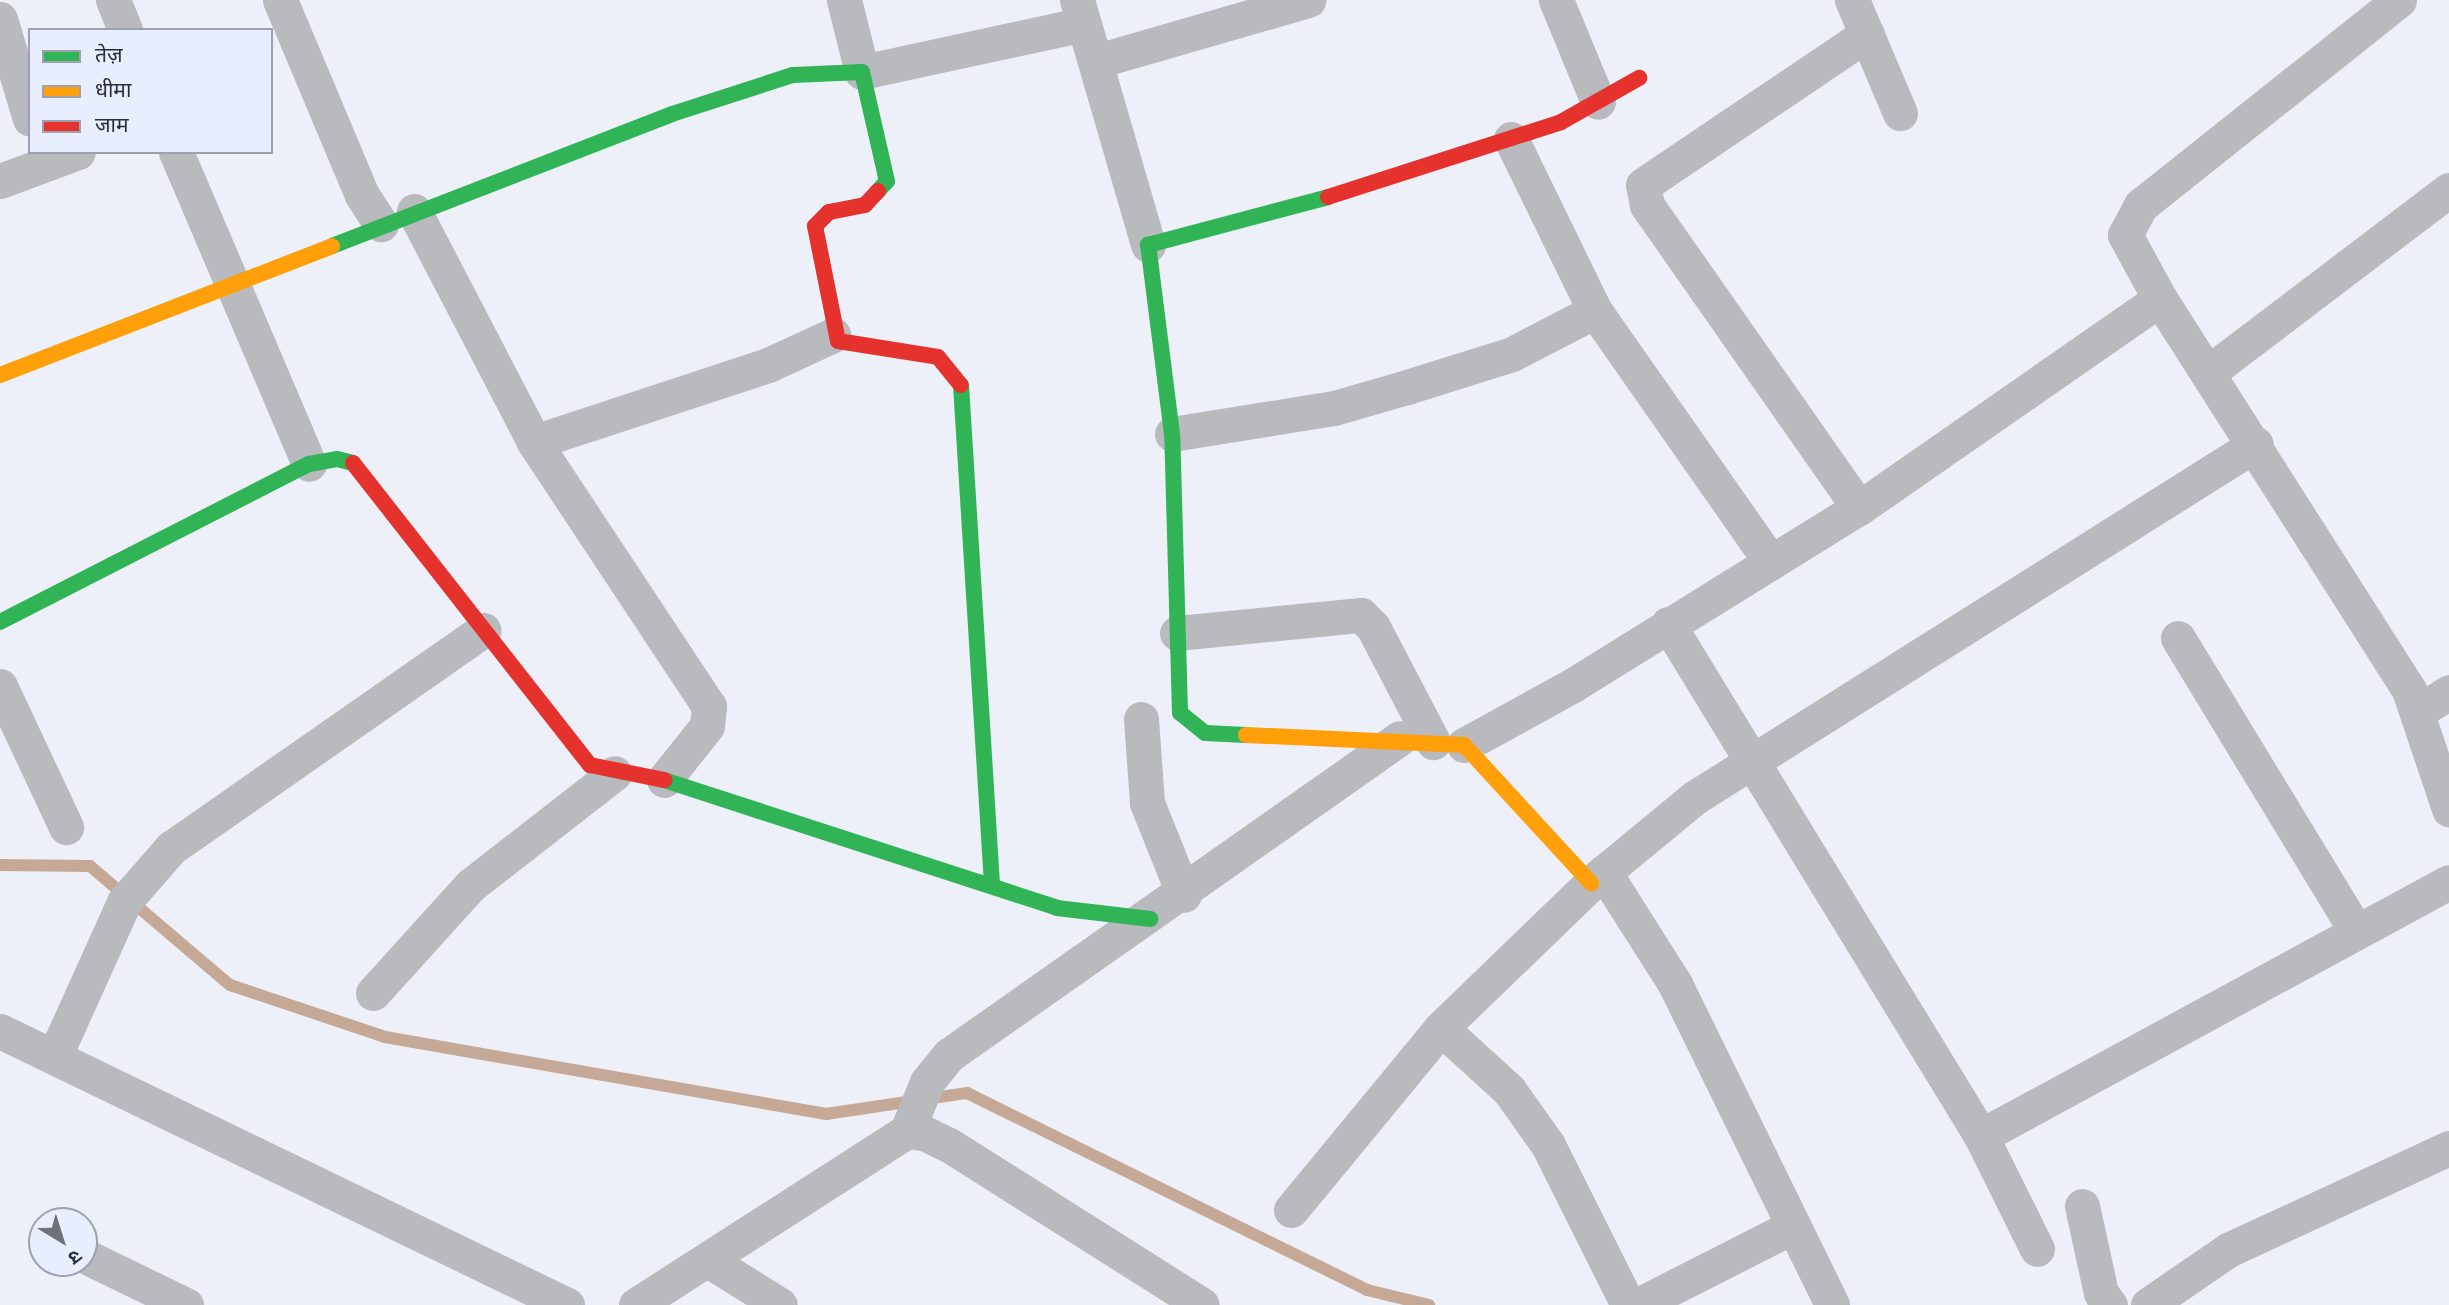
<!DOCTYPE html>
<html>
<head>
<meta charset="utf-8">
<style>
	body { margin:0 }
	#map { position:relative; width:2449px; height:1305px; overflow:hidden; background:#edf0f9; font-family:"Libre Baskerville","Noto Sans Devanagari",serif }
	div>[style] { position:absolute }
	.stream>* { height:12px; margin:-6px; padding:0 6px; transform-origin:6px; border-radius:6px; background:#c5a996 }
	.street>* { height:35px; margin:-17.5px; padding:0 17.5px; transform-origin:17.5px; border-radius:17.5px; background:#b9babe }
	.fast>* { height:16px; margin:-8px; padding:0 8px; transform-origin:8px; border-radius:8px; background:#30b455 }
	.slow>* { height:16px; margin:-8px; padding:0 8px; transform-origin:8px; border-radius:8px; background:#ff9f0a }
	.jam>* { height:16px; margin:-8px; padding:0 8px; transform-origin:8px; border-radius:8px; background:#e5322d }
	span { translate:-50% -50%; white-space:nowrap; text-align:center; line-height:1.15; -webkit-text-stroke:7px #e8eefe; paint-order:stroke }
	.legend { position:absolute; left:28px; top:28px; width:245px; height:126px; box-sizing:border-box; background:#e8eefe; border:2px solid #9ca1ad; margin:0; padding:9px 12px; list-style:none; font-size:21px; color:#2a2d33 }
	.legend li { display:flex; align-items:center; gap:14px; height:35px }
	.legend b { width:35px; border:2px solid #9ca1ad }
	.north { position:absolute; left:28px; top:1207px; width:70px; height:70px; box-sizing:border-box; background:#e8eefe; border:2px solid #9ca1ad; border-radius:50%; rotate:142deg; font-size:19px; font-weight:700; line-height:28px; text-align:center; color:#2a2d33 }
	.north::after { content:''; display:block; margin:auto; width:24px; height:32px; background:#6e7178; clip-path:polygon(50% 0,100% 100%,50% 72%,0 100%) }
</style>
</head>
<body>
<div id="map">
	<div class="stream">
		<div style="left:0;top:865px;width:90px;rotate:0.6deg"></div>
		<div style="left:90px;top:866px;width:184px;rotate:40.4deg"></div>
		<div style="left:230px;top:985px;width:163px;rotate:18.5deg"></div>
		<div style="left:385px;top:1037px;width:448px;rotate:9.9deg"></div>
		<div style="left:826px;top:1114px;width:143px;rotate:-8.5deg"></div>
		<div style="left:967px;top:1093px;width:446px;rotate:26.2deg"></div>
		<div style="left:1367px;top:1290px;width:64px;rotate:13.6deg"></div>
	</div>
	<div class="street">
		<div style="left:113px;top:0;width:32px;rotate:68deg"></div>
		<div style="left:280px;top:0;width:212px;rotate:67.2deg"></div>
		<div style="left:362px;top:195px;width:35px;rotate:57deg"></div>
		<div style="left:844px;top:0;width:74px;rotate:76deg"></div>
		<div style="left:862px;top:72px;width:227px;rotate:-12.2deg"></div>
		<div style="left:1077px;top:0;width:255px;rotate:73.8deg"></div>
		<div style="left:1556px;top:0;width:110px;rotate:67.6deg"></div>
		<div style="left:1852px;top:0;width:123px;rotate:67deg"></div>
		<div style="left:2399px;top:0;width:330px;rotate:141.5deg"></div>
		<div style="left:2141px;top:205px;width:34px;rotate:118deg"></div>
		<div style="left:2125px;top:235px;width:73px;rotate:61.3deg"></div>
		<div style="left:2160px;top:299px;width:464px;rotate:57.5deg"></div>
		<div style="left:2409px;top:690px;width:126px;rotate:71.4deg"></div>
		<div style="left:0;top:19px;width:104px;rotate:73.3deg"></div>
		<div style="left:1097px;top:61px;width:220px;rotate:-16.1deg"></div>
		<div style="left:1511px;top:139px;width:191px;rotate:64deg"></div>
		<div style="left:1595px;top:311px;width:307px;rotate:55deg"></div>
		<div style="left:176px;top:152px;width:339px;rotate:66.9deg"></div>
		<div style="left:0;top:181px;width:83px;rotate:-20.4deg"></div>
		<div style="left:414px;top:211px;width:260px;rotate:62.5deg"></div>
		<div style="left:534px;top:442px;width:317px;rotate:56.5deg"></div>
		<div style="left:709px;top:706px;width:20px;rotate:96deg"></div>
		<div style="left:707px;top:726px;width:69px;rotate:128.5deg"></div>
		<div style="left:2209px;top:372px;width:301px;rotate:-37.2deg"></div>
		<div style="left:1172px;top:434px;width:164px;rotate:-9.1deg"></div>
		<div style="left:1334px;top:408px;width:76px;rotate:-16deg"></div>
		<div style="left:1407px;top:387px;width:110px;rotate:-17.4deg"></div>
		<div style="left:1512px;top:354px;width:93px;rotate:-27.4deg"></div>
		<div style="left:534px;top:442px;width:246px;rotate:-18.2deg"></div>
		<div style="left:768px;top:365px;width:72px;rotate:-24.8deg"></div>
		<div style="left:1859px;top:508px;width:370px;rotate:-125deg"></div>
		<div style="left:1647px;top:205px;width:20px;rotate:-101deg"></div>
		<div style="left:1643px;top:185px;width:270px;rotate:-34deg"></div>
		<div style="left:1668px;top:624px;width:600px;rotate:58.56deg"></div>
		<div style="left:1981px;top:1136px;width:126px;rotate:63.6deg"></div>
		<div style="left:1177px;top:633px;width:185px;rotate:-5.6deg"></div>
		<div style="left:1361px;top:615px;width:17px;rotate:45deg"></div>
		<div style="left:1373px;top:627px;width:130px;rotate:62.4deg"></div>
		<div style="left:2178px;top:638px;width:343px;rotate:58.7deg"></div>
		<div style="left:0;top:686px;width:156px;rotate:64.9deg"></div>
		<div style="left:2419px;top:711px;width:36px;rotate:-32deg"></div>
		<div style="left:1141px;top:719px;width:84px;rotate:85.9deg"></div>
		<div style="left:1147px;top:803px;width:99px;rotate:68.1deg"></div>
		<div style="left:1464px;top:745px;width:124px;rotate:-28.8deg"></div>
		<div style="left:1573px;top:685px;width:336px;rotate:-31.8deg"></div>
		<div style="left:1859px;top:508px;width:366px;rotate:-34.8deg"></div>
		<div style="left:1604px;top:872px;width:133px;rotate:57.6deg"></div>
		<div style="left:1675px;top:984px;width:357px;rotate:63.9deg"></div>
		<div style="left:373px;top:993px;width:146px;rotate:-47.8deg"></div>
		<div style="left:471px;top:885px;width:182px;rotate:-37.9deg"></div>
		<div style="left:1441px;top:1028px;width:92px;rotate:42.4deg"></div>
		<div style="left:1509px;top:1090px;width:67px;rotate:54.7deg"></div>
		<div style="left:1548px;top:1145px;width:179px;rotate:63.4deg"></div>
		<div style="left:0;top:1031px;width:630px;rotate:25.79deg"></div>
		<div style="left:55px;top:1055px;width:168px;rotate:-65.7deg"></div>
		<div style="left:124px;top:902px;width:72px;rotate:-49deg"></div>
		<div style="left:171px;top:848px;width:381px;rotate:-34.9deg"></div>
		<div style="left:907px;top:1131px;width:53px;rotate:-67.8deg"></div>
		<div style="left:927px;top:1082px;width:35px;rotate:-51deg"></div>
		<div style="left:949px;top:1055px;width:551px;rotate:-35.1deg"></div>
		<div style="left:1981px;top:1136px;width:532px;rotate:-28.49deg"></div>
		<div style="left:2082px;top:1206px;width:89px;rotate:77.7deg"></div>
		<div style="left:2101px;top:1293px;width:15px;rotate:53deg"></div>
		<div style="left:1291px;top:1210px;width:236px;rotate:-50.5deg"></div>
		<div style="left:1441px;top:1028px;width:209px;rotate:-44deg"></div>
		<div style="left:1591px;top:883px;width:134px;rotate:-39.5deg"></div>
		<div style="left:1694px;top:798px;width:664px;rotate:-32.21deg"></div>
		<div style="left:89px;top:1258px;width:108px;rotate:25.9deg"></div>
		<div style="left:711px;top:1262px;width:81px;rotate:31.9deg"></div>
		<div style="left:636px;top:1305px;width:322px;rotate:-32.7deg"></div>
		<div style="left:907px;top:1131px;width:17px;rotate:7deg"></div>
		<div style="left:924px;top:1133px;width:28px;rotate:26deg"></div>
		<div style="left:949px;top:1145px;width:299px;rotate:32.3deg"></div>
		<div style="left:1638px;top:1305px;width:170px;rotate:-26.9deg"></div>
		<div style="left:2148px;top:1305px;width:97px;rotate:-34.5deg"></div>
		<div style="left:2228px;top:1250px;width:243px;rotate:-24.8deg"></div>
	</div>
	<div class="fast">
		<div style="left:332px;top:246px;width:365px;rotate:-21.2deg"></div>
		<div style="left:672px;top:114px;width:127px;rotate:-17.9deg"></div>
		<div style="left:793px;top:75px;width:69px;rotate:-2.5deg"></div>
		<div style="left:862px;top:72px;width:112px;rotate:77.1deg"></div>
		<div style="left:887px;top:181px;width:13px;rotate:132deg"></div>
		<div style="left:961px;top:385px;width:501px;rotate:86.45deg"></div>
		<div style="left:0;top:622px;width:347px;rotate:-27.1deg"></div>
		<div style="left:309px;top:464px;width:28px;rotate:-10deg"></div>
		<div style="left:337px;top:459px;width:16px;rotate:14deg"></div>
		<div style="left:1246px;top:735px;width:41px;rotate:-177.2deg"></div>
		<div style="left:1205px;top:733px;width:32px;rotate:-141deg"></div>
		<div style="left:1180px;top:713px;width:279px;rotate:-91.6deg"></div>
		<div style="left:1172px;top:434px;width:191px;rotate:-97.2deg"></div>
		<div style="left:1148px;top:245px;width:186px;rotate:-14.9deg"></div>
		<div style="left:664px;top:780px;width:413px;rotate:18deg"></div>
		<div style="left:1057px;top:908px;width:94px;rotate:6.7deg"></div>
	</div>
	<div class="slow">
		<div style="left:0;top:375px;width:356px;rotate:-21.2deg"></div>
		<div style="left:1246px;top:735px;width:218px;rotate:2.6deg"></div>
		<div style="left:1464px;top:745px;width:188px;rotate:47.4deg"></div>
	</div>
	<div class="jam">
		<div style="left:878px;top:191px;width:19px;rotate:133deg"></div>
		<div style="left:865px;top:205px;width:37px;rotate:169deg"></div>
		<div style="left:829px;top:212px;width:20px;rotate:135deg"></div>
		<div style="left:815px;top:226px;width:117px;rotate:78.7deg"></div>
		<div style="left:838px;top:341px;width:101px;rotate:9.1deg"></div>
		<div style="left:938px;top:357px;width:36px;rotate:51deg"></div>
		<div style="left:1328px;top:197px;width:245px;rotate:-17.8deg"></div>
		<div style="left:1561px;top:122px;width:90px;rotate:-29.4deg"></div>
		<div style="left:353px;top:463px;width:384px;rotate:51.9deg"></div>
		<div style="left:590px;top:765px;width:76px;rotate:11.5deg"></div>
	</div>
	<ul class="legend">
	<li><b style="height:9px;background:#30b455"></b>तेज़</li>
	<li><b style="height:9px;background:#ff9f0a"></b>धीमा</li>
	<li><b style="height:9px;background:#e5322d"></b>जाम</li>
	</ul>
	<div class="north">उ</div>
</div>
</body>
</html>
